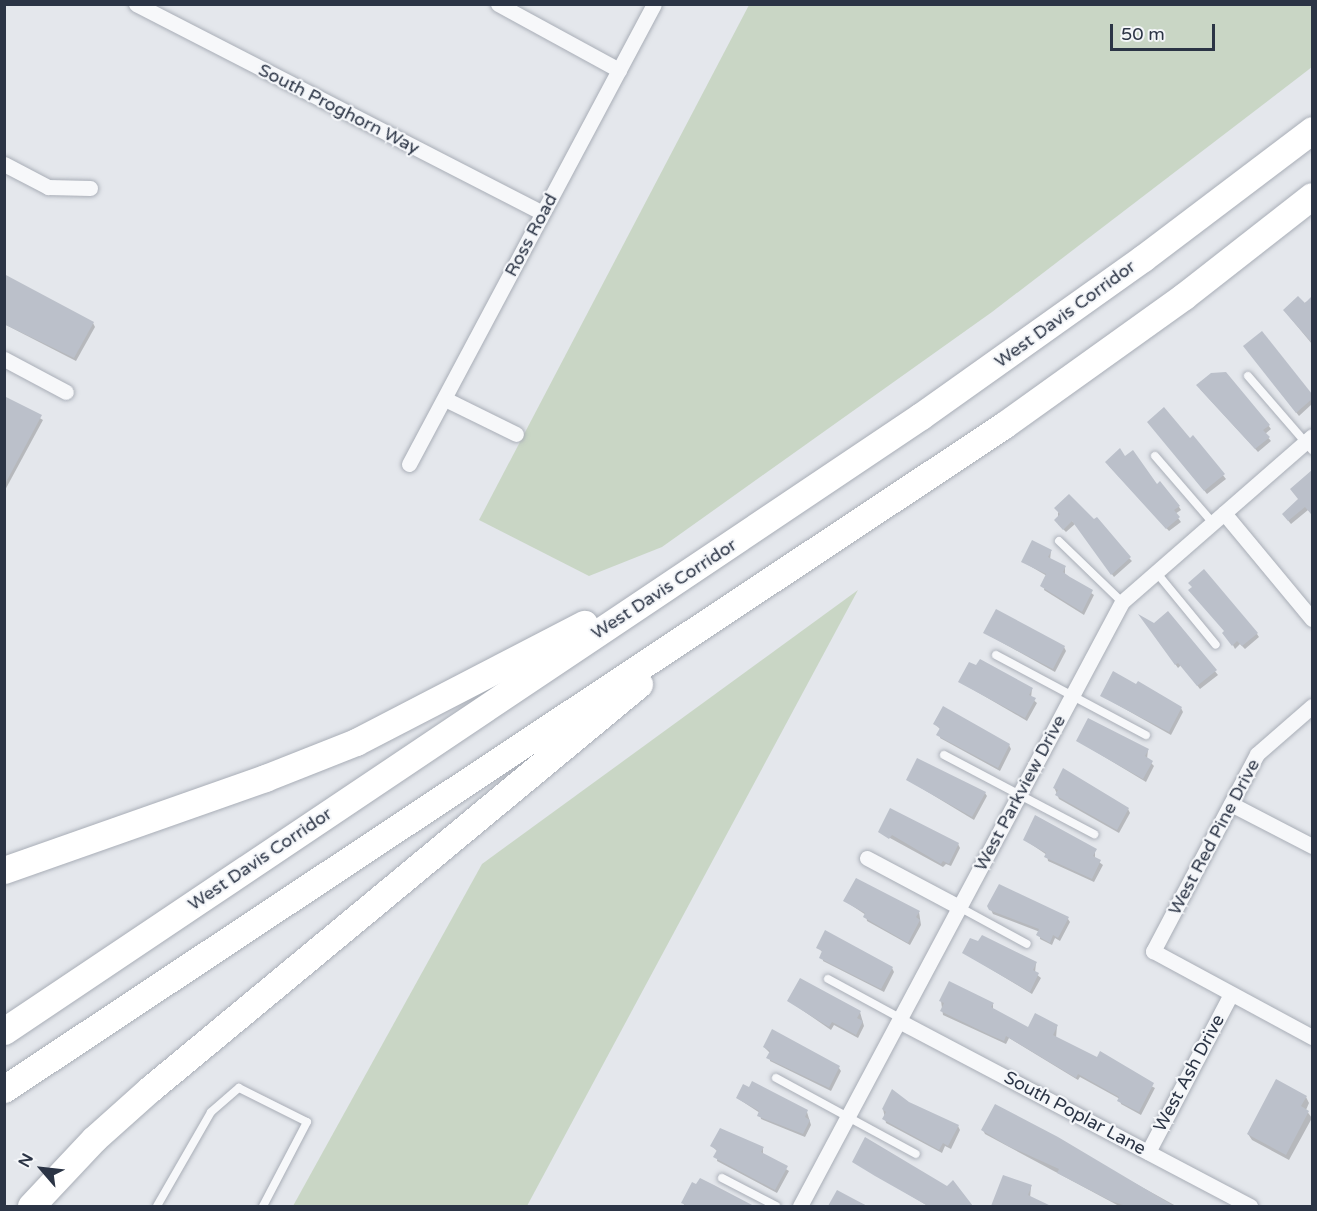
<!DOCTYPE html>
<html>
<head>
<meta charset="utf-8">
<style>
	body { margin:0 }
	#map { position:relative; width:1317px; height:1211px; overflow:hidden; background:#e4e7ec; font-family:"Varela Round",sans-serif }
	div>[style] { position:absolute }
	.green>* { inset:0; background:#c9d6c5 }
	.shadow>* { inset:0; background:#0003 }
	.building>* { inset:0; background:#bbc0ca }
	.roads { filter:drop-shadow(0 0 2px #a9aeb7) drop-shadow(0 0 2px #a9aeb7) }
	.lane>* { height:8px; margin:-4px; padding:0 4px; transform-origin:4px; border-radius:4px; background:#f7f8fa }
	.street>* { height:15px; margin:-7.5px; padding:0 7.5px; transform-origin:7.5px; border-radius:7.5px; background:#f7f8fa }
	.highway>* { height:27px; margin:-13.5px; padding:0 13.5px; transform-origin:13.5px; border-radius:13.5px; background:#fff }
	span { translate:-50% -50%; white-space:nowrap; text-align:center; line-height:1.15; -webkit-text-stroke:4.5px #f4f6f9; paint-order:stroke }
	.street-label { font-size:18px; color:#2b3445 }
	.frame { position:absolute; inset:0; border:6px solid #2b3445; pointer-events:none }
	.north { position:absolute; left:12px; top:1139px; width:60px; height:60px; -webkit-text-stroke:4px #f4f6f9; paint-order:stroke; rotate:298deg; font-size:16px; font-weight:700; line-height:24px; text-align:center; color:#2b3445 }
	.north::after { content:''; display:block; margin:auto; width:21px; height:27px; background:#2b3445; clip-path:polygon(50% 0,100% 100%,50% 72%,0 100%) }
	.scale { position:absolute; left:1110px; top:24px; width:105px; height:27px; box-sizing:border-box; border:3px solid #2b3445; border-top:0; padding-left:8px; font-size:18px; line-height:21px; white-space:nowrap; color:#2b3445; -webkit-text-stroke:4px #f4f6f9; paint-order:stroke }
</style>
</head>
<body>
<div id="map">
	<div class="green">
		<div style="clip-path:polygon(749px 5px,1312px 5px,1312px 67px,992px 312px,662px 547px,589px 576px,479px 520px)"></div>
		<div style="clip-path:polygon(858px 590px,527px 1206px,293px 1206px,482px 864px)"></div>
	</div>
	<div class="shadow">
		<div style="clip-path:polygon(4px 276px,93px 323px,95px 327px,76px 361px,4px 324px)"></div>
		<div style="clip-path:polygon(1311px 299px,1312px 301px,1312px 344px,1287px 314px)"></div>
		<div style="clip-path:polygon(1262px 333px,1312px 396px,1312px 404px,1299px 416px,1247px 350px)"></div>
		<div style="clip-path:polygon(1200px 389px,1268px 425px,1271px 429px,1265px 434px,1271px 441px,1258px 452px)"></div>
		<div style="clip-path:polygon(4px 397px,43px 420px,4px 492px)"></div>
		<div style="clip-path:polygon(1151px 425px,1190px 440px,1193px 437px,1226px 479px,1207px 494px)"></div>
		<div style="clip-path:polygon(1125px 458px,1156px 486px,1160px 483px,1179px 507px,1181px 510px,1175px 514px,1181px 522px,1169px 531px,1109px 466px)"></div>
		<div style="clip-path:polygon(1310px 474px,1312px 515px,1308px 510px,1291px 524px,1286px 518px,1300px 500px)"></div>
		<div style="clip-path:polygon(1058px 512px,1129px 558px,1132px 561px,1114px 577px,1075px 524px,1066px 532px,1058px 524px)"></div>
		<div style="clip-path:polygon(1051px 551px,1050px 560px,1065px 568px,1065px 575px,1094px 595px,1084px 615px,1044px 590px,1047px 576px,1023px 562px)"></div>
		<div style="clip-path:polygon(1190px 591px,1257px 634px,1259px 637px,1245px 649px,1240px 644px,1235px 649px,1226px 632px)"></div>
		<div style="clip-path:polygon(1168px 613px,1218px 675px,1200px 689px,1181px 665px,1178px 668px,1142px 618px,1154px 624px)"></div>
		<div style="clip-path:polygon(985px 633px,1064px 647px,1066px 651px,1055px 672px)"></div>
		<div style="clip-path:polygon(960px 682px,1032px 689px,1031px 698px,1037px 703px,1027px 721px)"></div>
		<div style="clip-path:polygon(1102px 696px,1181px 708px,1183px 712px,1171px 735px)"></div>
		<div style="clip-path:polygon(935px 724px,1009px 745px,1011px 749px,1000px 771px,940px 738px,941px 730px)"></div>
		<div style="clip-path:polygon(1078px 741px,1148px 750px,1147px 759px,1154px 766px,1146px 782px)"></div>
		<div style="clip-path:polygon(908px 780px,985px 793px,987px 796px,974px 820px)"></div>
		<div style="clip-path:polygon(1054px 787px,1128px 809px,1130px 813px,1119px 833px,1059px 799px)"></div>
		<div style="clip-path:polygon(879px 832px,958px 844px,960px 848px,951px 866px,946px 864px,943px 867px)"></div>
		<div style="clip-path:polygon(1025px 840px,1095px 850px,1095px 859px,1103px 865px,1094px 882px,1048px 861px,1047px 855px)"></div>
		<div style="clip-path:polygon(845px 901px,919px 912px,921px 925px,910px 945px,867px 921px,866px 915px)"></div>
		<div style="clip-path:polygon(989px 906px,1068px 919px,1070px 922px,1060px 941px,1055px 938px,1052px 945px,1040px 939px,1040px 932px,993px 914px)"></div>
		<div style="clip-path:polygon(818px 947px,892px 968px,894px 972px,884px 992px,823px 961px,823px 953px)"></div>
		<div style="clip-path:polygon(964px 953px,1036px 963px,1035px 973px,1041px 978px,1032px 994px)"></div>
		<div style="clip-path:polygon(789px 1001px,860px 1012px,864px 1026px,858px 1038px,834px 1025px,831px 1030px)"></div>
		<div style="clip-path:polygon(941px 1001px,993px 1004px,993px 1010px,1028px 1029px,1057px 1026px,1056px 1038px,1155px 1088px,1141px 1115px,1121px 1104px,1120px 1099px,1080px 1077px,1078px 1080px,1009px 1038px,1006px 1044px,943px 1015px)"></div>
		<div style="clip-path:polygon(764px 1047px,839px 1068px,841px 1071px,831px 1091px,770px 1061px,770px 1053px)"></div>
		<div style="clip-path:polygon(1306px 1097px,1309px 1103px,1306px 1110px,1312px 1118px,1289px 1160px,1252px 1140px,1248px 1134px)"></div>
		<div style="clip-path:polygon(737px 1098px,807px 1112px,811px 1125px,805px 1137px,761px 1119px,760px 1113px)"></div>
		<div style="clip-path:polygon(908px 1103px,958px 1126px,960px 1130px,951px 1149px,945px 1146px,942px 1153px,886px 1123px,883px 1109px)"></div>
		<div style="clip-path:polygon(995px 1106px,1176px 1206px,1119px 1206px,985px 1134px,983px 1130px)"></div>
		<div style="clip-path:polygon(712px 1146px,763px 1148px,763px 1155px,789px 1171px,777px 1193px,717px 1161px,718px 1152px)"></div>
		<div style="clip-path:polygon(854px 1162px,947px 1187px,953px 1183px,972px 1206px,928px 1206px)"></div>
		<div style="clip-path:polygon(1004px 1177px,1031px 1187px,1030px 1198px,1048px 1206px,993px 1206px)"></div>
		<div style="clip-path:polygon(701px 1180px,751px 1206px,685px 1206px,683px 1203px)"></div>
		<div style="clip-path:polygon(837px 1192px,867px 1206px,830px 1206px)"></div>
	</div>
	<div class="building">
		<div style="clip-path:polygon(4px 274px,94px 322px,74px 358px,4px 324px)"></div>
		<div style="clip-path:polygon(1298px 296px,1305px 303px,1312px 296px,1312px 343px,1283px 310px)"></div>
		<div style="clip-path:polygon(1262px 331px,1312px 394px,1312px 399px,1296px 413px,1243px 346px)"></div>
		<div style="clip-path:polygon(1226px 372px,1270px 425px,1263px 430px,1270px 437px,1255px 449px,1196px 385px,1211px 373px)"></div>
		<div style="clip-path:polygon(4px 396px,42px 415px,4px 486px)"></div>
		<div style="clip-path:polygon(1164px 407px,1190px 438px,1193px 435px,1225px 474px,1204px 491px,1147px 422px)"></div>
		<div style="clip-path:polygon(1120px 448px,1125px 456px,1133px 450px,1157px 484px,1160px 481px,1180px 506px,1174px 510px,1180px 517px,1166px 529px,1105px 462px)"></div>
		<div style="clip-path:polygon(1312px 470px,1312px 515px,1305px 507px,1288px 521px,1282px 514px,1298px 499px,1290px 489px)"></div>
		<div style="clip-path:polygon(1069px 494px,1094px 519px,1097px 517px,1131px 557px,1111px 575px,1072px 521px,1063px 530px,1054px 520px,1060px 514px,1054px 508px)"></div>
		<div style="clip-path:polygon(1032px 540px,1052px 550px,1048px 557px,1066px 566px,1063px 572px,1070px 577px,1093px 590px,1082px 612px,1040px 586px,1046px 574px,1021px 562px)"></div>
		<div style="clip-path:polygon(1204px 569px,1258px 633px,1242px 646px,1237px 641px,1232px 646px,1222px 633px,1224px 631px,1188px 590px,1192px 587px,1188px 583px)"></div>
		<div style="clip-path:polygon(996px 609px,1065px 646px,1053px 669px,983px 633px)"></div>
		<div style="clip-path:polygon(1168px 611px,1217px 670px,1197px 686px,1178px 663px,1175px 665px,1138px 614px,1154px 623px)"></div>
		<div style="clip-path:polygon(980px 659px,1033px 688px,1029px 695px,1036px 698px,1025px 718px,958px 682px,969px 662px,976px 665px)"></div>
		<div style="clip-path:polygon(1113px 671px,1136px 684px,1138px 681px,1182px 707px,1169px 732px,1100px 696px)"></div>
		<div style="clip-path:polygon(943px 706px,1010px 744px,998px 768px,936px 735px,940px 728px,933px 724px)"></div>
		<div style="clip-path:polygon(1088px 718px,1149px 749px,1145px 756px,1153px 761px,1143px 779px,1076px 741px)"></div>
		<div style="clip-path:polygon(917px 758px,986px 792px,972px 817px,906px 780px)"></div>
		<div style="clip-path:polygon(1063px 768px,1129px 808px,1117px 830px,1055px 795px,1058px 790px,1053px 788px)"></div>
		<div style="clip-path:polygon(890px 808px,959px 843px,949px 864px,943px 861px,941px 864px,892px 835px,889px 839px,878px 832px)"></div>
		<div style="clip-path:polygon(1035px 815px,1097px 849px,1093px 856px,1101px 860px,1092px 879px,1044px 857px,1046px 853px,1023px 840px)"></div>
		<div style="clip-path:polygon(856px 878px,920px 911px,916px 917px,920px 920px,908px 943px,863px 917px,865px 913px,843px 901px)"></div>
		<div style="clip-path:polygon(999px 884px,1069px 917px,1058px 938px,1053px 935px,1050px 943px,1036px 935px,1039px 929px,989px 910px,987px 906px)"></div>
		<div style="clip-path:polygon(825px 930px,893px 967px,881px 989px,819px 958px,822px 951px,816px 948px)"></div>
		<div style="clip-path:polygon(982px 935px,1037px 962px,1033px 970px,1039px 973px,1030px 992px,962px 953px,970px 938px,978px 941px)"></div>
		<div style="clip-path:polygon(800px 978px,861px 1011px,857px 1018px,863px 1021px,856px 1035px,832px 1022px,829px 1027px,787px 1001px)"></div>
		<div style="clip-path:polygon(949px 981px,994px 1003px,991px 1007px,1028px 1027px,1035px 1013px,1058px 1025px,1053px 1035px,1097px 1057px,1100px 1051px,1154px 1083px,1139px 1112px,1117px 1101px,1119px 1097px,1078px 1074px,1076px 1078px,1006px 1036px,1004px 1041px,992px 1036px,940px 1011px,944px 1003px,939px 1001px)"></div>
		<div style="clip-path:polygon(772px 1029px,840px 1066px,829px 1088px,766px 1058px,770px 1051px,763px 1047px)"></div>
		<div style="clip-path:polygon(1276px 1079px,1307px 1096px,1301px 1106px,1309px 1111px,1286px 1155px,1247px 1134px)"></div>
		<div style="clip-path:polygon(752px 1081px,808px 1110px,805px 1117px,810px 1120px,803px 1134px,757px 1116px,759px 1111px,736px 1098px,743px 1084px,749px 1087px)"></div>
		<div style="clip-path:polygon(892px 1089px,909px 1102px,959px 1125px,948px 1146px,943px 1143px,939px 1150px,882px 1119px,886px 1112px,882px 1109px)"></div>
		<div style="clip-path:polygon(995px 1104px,1058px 1137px,1174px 1206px,1126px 1206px,1111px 1201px,1057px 1173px,1059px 1169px,1008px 1146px,981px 1130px)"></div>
		<div style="clip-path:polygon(720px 1128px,764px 1147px,761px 1152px,788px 1166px,775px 1190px,713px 1157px,717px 1150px,710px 1146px)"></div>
		<div style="clip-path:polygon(865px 1137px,947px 1186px,953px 1180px,973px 1206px,928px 1206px,875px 1176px,852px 1162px)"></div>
		<div style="clip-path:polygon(1003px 1175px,1032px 1185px,1028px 1195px,1051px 1206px,991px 1206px)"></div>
		<div style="clip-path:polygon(700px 1178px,714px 1185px,754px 1206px,688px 1206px,681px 1203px,692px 1182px,696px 1184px)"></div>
		<div style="clip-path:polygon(837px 1190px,867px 1206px,828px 1206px)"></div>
	</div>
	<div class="roads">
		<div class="lane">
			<div style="left:1248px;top:376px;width:98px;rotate:49.1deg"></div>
			<div style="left:1155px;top:456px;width:89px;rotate:49.1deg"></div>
			<div style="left:1059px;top:541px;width:88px;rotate:44.1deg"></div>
			<div style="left:1156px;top:572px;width:94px;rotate:50.6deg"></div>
			<div style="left:996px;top:655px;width:170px;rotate:28.1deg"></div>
			<div style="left:944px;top:755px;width:170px;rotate:27.8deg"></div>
			<div style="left:959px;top:907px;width:77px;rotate:28.6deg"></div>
			<div style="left:828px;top:979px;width:82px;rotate:28.4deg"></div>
			<div style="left:776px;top:1078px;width:159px;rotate:28.5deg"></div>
			<div style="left:722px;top:1178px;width:61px;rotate:27.4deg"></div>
			<div style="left:157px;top:1206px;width:108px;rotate:-60.1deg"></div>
			<div style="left:211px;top:1112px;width:37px;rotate:-41deg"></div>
			<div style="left:239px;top:1088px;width:76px;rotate:26.6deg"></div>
			<div style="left:307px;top:1122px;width:95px;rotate:117.6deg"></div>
		</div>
		<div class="street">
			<div style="left:136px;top:4px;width:457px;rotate:27.2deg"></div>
			<div style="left:498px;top:4px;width:138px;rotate:28.6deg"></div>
			<div style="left:4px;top:164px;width:50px;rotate:27.6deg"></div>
			<div style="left:48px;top:187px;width:42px;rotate:1.4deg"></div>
			<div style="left:4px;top:359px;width:70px;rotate:28deg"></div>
			<div style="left:445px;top:399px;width:79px;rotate:26.2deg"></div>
			<div style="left:409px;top:464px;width:521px;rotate:-61.96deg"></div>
			<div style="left:1224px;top:513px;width:138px;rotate:50.3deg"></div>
			<div style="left:1312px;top:706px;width:73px;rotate:138.9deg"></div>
			<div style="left:1257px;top:754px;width:223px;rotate:117.8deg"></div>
			<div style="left:1153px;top:951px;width:181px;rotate:28.4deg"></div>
			<div style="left:1231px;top:804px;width:91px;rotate:27.4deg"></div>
			<div style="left:867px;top:858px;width:104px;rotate:28deg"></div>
			<div style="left:899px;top:1021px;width:397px;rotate:27.8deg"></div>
			<div style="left:1148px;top:1152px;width:178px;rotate:-62.3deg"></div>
			<div style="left:800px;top:1206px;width:684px;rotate:-61.94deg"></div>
			<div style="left:1122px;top:602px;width:252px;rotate:-41.1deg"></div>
		</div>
		<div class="highway">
			<div style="left:4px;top:870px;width:277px;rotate:-19.4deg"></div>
			<div style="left:265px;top:778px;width:98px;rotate:-21.6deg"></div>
			<div style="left:356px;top:742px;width:257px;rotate:-27.4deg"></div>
			<div style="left:4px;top:1031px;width:1104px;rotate:-33.85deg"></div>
			<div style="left:921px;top:416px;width:272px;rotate:-35.4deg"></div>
			<div style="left:1143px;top:258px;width:212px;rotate:-37.1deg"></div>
			<div style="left:4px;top:1089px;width:1200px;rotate:-33.58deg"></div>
			<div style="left:1004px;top:425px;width:221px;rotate:-35.6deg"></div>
			<div style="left:1184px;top:296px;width:162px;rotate:-38deg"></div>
			<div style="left:31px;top:1206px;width:92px;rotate:-46.8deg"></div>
			<div style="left:94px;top:1139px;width:75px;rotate:-41.8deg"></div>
			<div style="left:150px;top:1089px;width:635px;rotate:-39.63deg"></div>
		</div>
	</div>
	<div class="street-label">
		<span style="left:339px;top:109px;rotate:27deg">South Proghorn Way</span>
		<span style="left:531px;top:235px;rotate:-62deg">Ross Road</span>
		<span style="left:1065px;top:314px;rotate:-36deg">West Davis Corridor</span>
		<span style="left:664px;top:589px;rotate:-33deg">West Davis Corridor</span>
		<span style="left:1020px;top:793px;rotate:-62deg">West Parkview Drive</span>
		<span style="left:1214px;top:837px;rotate:-62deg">West Red Pine Drive</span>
		<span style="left:260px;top:859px;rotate:-34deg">West Davis Corridor</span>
		<span style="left:1189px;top:1073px;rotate:-62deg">West Ash Drive</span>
		<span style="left:1075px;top:1113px;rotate:28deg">South Poplar Lane</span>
	</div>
	<div class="frame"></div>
	<div class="north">N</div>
	<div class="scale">50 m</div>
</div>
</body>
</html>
